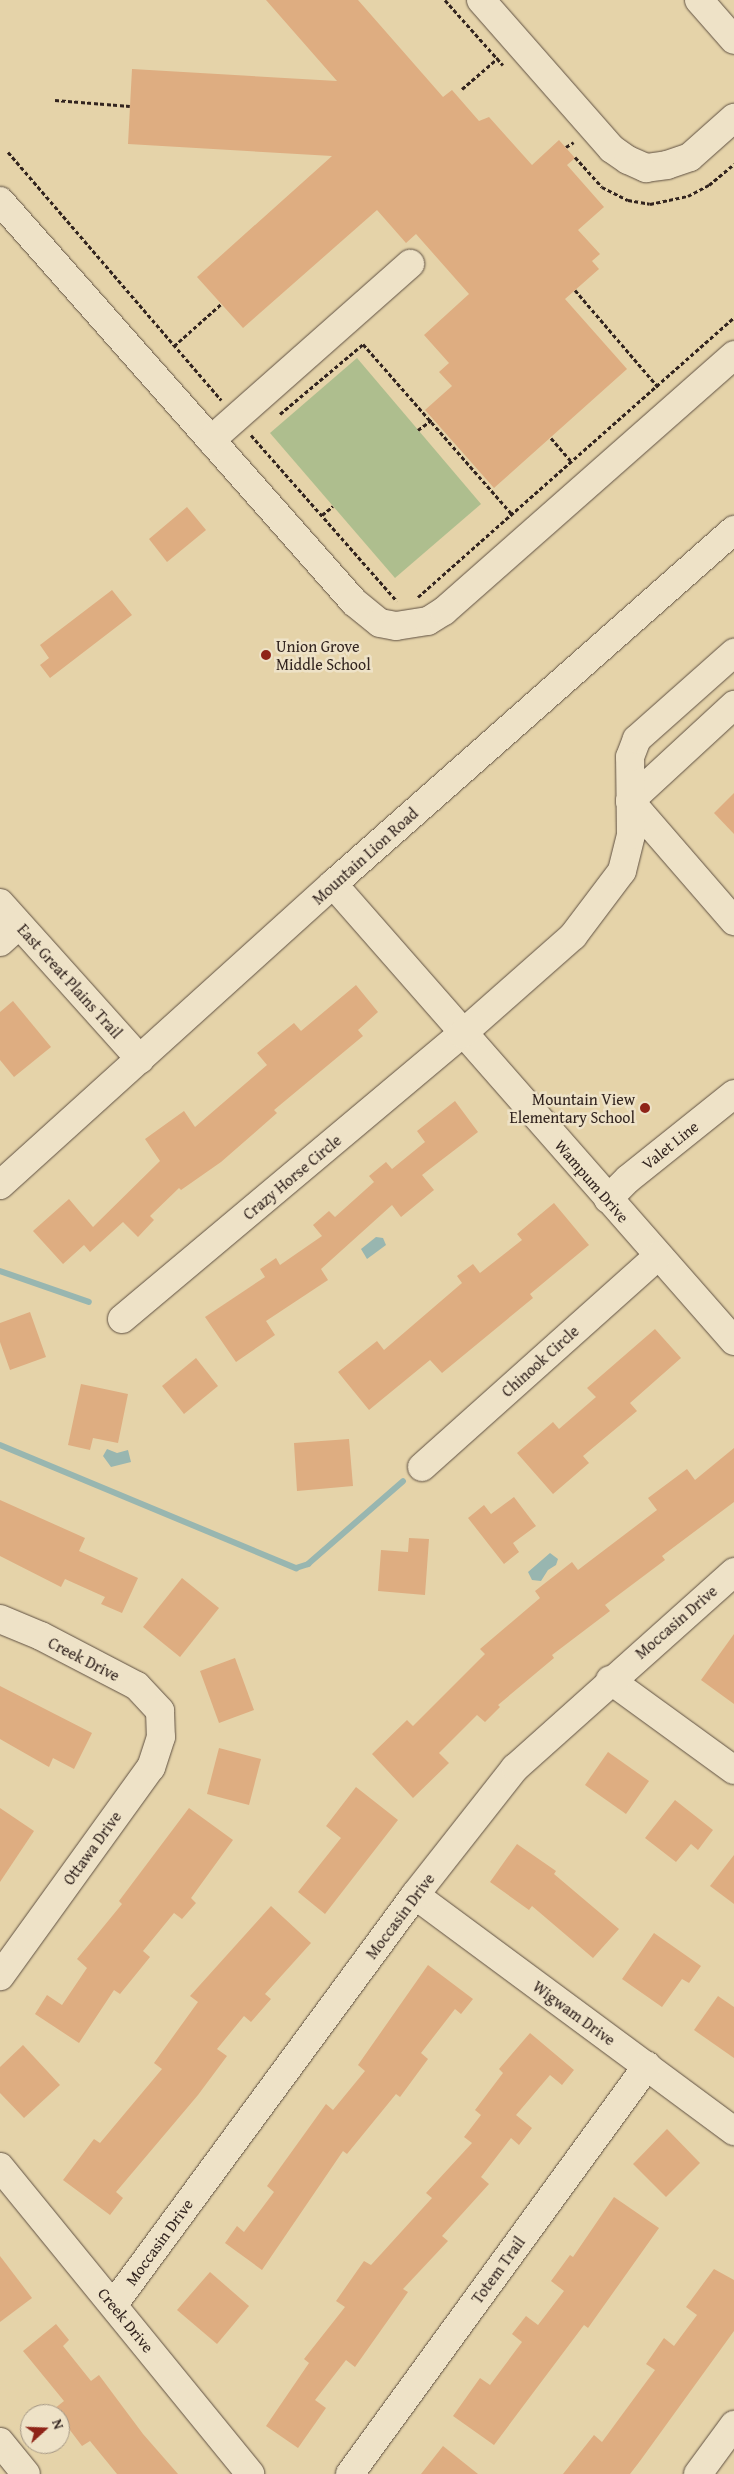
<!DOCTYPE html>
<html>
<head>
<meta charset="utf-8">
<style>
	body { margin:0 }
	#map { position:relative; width:734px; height:2474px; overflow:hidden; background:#e5d3a9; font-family:"Gentium Book Plus",serif }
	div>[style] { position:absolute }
	.green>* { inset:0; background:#aebe8e }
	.water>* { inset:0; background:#98b6b0 }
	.stream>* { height:6px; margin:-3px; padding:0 3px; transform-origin:3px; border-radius:3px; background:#98b6b0 }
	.building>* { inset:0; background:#dead81 }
	.path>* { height:3px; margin-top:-1.5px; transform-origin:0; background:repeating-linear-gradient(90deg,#32241f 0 4px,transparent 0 6.5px) }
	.roads { filter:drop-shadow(0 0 1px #5f5042) drop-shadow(0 0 1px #5f5042) }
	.minor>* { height:28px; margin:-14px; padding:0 14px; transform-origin:14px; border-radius:14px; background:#eee2c7 }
	.dots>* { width:14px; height:14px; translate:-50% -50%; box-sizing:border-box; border:2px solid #eee2c7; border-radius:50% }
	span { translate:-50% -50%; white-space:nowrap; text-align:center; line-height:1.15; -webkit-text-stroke:5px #eee2c7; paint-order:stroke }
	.poi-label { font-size:16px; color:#32241f }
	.left { translate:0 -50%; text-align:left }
	.right { translate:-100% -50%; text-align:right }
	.street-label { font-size:16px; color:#32241f }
	.north { position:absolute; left:20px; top:2404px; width:50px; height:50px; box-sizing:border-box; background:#eee2c7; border:1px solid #a39684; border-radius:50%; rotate:70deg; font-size:14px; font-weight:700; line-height:20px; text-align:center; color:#32241f }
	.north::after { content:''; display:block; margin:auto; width:18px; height:22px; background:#8f2418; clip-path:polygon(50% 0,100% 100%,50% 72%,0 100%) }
</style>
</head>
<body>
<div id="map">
	<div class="green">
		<div style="clip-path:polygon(357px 358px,481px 504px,395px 578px,270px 433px)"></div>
	</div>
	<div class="water">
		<div style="clip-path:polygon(376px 1237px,383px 1238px,386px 1245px,367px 1259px,361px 1249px)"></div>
		<div style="clip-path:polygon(107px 1449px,117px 1453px,128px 1450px,131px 1462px,111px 1467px,103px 1456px)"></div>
		<div style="clip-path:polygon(550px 1553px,558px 1559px,556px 1565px,548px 1570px,541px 1581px,532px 1580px,528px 1572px)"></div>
	</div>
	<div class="stream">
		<div style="left:0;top:1271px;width:94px;rotate:19.2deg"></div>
		<div style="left:0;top:1445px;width:321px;rotate:22.6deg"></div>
		<div style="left:296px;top:1568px;width:13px;rotate:-18deg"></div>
		<div style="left:308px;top:1564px;width:126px;rotate:-41.1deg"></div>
	</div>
	<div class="building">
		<div style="clip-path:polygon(266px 0,358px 0,443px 97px,452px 90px,479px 121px,489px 117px,532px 165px,559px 140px,575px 158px,567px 165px,604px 207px,578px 230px,600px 254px,592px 261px,599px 269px,565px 299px,627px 369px,494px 488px,425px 410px,452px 386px,439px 372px,449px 363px,424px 335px,469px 294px,416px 234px,406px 243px,377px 210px,243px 328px,197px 277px,332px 156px,128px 144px,132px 69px,337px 81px)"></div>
		<div style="clip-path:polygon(187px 507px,206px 530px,167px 562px,149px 539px)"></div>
		<div style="clip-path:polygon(112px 590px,132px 615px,50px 678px,40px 665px,49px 658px,40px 645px)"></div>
		<div style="clip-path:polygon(734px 793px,734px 834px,714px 813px)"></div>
		<div style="clip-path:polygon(356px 985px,378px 1012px,358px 1030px,363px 1036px,274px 1110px,277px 1113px,221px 1162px,181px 1190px,179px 1188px,150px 1216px,154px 1220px,138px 1237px,123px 1222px,90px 1252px,84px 1245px,63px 1264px,33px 1231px,69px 1199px,93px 1227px,160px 1161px,145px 1139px,184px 1111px,195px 1127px,267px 1065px,257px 1053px,294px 1023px,301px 1031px)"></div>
		<div style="clip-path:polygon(13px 1001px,51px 1047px,14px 1077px,0 1060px,0 1012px)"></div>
		<div style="clip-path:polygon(455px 1101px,478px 1132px,422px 1175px,434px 1190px,401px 1217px,392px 1205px,321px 1269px,328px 1280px,266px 1321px,275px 1335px,236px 1362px,205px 1317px,265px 1277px,260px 1269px,276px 1258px,280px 1265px,322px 1236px,313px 1225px,329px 1211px,335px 1217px,374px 1182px,369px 1176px,386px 1162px,392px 1169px,425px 1142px,417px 1131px)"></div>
		<div style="clip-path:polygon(554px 1203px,589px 1245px,530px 1294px,533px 1298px,442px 1373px,430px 1360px,369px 1410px,338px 1372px,377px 1341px,384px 1350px,462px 1283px,457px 1276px,473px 1264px,480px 1273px,522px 1240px,517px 1234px)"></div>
		<div style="clip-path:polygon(30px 1312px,46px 1357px,10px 1370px,0 1342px,0 1323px)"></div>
		<div style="clip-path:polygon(655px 1329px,681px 1358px,630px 1403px,637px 1411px,583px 1456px,589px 1463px,553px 1494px,517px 1453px,553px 1422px,559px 1429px,596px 1397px,587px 1388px)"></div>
		<div style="clip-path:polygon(196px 1358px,218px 1386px,184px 1414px,162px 1386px)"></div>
		<div style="clip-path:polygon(81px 1384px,128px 1394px,118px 1443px,93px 1438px,90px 1450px,68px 1445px)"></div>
		<div style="clip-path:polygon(349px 1439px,353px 1486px,297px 1491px,294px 1443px)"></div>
		<div style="clip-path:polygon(734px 1448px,734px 1502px,662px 1556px,665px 1560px,605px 1605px,610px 1611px,552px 1655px,554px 1658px,498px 1705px,500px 1707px,485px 1722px,477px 1715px,439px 1753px,449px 1763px,413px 1798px,372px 1754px,407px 1720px,413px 1726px,485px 1654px,480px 1649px,540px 1598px,535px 1591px,572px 1562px,578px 1570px,657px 1510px,648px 1498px,687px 1469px,695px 1480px)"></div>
		<div style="clip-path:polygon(514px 1497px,536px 1526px,513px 1543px,519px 1552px,504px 1564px,468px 1518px,484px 1505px,491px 1514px)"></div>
		<div style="clip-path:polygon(0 1500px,85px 1538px,79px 1551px,138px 1578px,122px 1613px,101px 1604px,105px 1597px,65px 1579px,61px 1587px,0 1556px)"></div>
		<div style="clip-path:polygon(409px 1538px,429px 1539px,425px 1595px,378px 1591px,381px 1550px,408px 1552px)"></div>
		<div style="clip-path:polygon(182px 1578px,219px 1608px,180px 1657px,143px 1627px)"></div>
		<div style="clip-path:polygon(734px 1634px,734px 1704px,701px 1680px)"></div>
		<div style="clip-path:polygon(235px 1658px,254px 1710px,219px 1723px,200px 1671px)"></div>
		<div style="clip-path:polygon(0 1686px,92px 1733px,74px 1769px,53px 1758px,49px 1767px,0 1739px)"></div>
		<div style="clip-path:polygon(219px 1748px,261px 1759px,249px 1805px,207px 1794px)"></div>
		<div style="clip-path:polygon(608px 1752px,649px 1781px,626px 1814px,585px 1785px)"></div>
		<div style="clip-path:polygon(356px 1787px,398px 1820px,325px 1914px,298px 1892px,341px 1838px,326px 1826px)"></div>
		<div style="clip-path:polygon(675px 1800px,713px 1830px,698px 1850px,691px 1844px,676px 1862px,645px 1838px)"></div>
		<div style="clip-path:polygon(0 1808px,34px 1831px,0 1882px)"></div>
		<div style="clip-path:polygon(189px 1808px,233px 1840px,191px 1898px,196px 1903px,182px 1919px,174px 1913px,143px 1951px,150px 1957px,120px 1994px,114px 1990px,79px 2043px,35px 2014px,47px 1995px,62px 2005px,87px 1968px,77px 1959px,122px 1904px,119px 1901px)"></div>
		<div style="clip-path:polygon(517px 1844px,556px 1871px,554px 1874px,619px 1929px,593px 1958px,532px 1906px,529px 1910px,490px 1882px)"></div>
		<div style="clip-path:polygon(734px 1855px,734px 1904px,710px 1886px)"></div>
		<div style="clip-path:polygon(271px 1906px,311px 1943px,265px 1994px,271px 1999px,251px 2022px,244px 2016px,217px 2049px,227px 2056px,198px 2095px,116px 2192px,123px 2198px,110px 2215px,63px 2180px,94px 2139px,100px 2143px,162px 2069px,154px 2063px,198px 2002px,190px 1996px)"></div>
		<div style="clip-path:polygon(654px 1933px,701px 1966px,689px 1983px,682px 1979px,662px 2007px,622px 1979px)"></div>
		<div style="clip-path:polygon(428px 1965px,473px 1999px,461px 2014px,455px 2009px,421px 2053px,428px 2059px,400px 2097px,396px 2094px,347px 2154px,343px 2151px,262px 2270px,225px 2243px,237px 2226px,244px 2232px,274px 2192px,267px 2186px,326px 2104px,333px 2110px,365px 2071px,358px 2065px)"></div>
		<div style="clip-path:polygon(718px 1996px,734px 2007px,734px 2058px,694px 2030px)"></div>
		<div style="clip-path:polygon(530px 2033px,574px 2070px,562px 2085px,550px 2075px,516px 2115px,532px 2128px,519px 2145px,511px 2138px,481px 2177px,489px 2184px,442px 2236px,448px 2241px,403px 2289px,408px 2292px,355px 2367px,346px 2360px,315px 2400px,326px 2408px,298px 2448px,266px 2426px,309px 2363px,304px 2359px,345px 2307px,336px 2301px,364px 2261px,371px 2265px,432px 2198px,426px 2193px,472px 2143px,464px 2137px,481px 2115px,475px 2110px,503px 2073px,499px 2069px)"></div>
		<div style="clip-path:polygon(23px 2045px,60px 2085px,24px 2118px,0 2093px,0 2067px)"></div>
		<div style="clip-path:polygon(667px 2129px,700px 2163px,666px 2197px,633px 2164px)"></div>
		<div style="clip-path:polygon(614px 2197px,659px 2228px,588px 2328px,584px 2325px,494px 2445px,453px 2416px,480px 2378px,490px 2385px,522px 2342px,512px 2334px,526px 2316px,538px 2325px,564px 2291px,551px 2281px,570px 2255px,573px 2257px)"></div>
		<div style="clip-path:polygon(0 2256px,32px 2298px,0 2322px)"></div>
		<div style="clip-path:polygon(714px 2269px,734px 2280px,734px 2331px,640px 2461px,630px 2474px,563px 2474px,594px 2435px,602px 2442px,655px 2370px,646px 2364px,664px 2338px,674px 2346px,697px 2315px,686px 2307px)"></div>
		<div style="clip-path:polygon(210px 2272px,249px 2306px,217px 2344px,177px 2310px)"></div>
		<div style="clip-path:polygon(56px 2324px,69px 2340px,63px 2346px,91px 2381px,99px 2375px,143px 2434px,178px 2474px,117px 2474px,90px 2441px,82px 2446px,54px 2409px,64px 2401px,23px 2351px)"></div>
		<div style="clip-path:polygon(443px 2446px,478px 2474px,421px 2474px)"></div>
	</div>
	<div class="path">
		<div style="left:445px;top:0;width:87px;rotate:48.3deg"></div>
		<div style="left:462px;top:89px;width:48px;rotate:-40.7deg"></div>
		<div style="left:55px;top:100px;width:75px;rotate:4.6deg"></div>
		<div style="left:566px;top:147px;width:9px;rotate:-32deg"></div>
		<div style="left:8px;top:152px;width:327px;rotate:49.3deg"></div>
		<div style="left:575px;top:157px;width:40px;rotate:48deg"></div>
		<div style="left:602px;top:187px;width:29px;rotate:27deg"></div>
		<div style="left:628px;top:200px;width:22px;rotate:10deg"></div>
		<div style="left:650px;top:204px;width:39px;rotate:-12deg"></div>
		<div style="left:688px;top:196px;width:24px;rotate:-28deg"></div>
		<div style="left:709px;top:185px;width:33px;rotate:-40deg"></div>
		<div style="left:575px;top:290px;width:128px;rotate:49.4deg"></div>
		<div style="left:174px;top:346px;width:63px;rotate:-41.8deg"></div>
		<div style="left:280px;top:414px;width:109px;rotate:-40.1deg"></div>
		<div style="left:363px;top:344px;width:225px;rotate:48.8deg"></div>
		<div style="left:418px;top:430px;width:19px;rotate:-36deg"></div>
		<div style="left:251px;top:435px;width:221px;rotate:48.7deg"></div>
		<div style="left:551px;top:438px;width:32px;rotate:49deg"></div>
		<div style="left:322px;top:515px;width:14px;rotate:-39deg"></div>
		<div style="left:418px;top:597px;width:422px;rotate:-41.5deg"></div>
	</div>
	<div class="roads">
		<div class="minor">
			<div style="left:481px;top:0;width:198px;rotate:48.7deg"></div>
			<div style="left:612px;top:149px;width:19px;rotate:35deg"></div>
			<div style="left:628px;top:160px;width:20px;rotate:24deg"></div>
			<div style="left:646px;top:168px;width:21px;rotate:-8deg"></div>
			<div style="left:667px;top:165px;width:24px;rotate:-19deg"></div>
			<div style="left:690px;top:157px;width:59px;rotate:-41.6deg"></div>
			<div style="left:699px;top:0;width:53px;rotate:48.8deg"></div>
			<div style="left:0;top:201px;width:535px;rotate:48.56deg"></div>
			<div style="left:354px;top:602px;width:33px;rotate:39deg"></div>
			<div style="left:380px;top:623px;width:16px;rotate:11deg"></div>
			<div style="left:396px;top:626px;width:32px;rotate:-9deg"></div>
			<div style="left:428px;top:621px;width:19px;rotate:-32deg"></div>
			<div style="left:444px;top:611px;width:387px;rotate:-41.4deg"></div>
			<div style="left:211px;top:440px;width:266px;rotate:-41.5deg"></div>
			<div style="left:630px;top:801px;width:159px;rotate:49.1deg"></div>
			<div style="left:630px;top:801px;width:142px;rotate:-42.7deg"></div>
			<div style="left:333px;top:884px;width:608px;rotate:48.73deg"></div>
			<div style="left:0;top:903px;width:210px;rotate:48.1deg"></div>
			<div style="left:0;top:942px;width:25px;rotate:-42deg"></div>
			<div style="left:0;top:1185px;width:449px;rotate:-42.1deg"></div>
			<div style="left:333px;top:884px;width:535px;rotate:-41.44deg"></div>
			<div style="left:608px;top:1199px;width:28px;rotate:-45deg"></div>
			<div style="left:628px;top:1179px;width:136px;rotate:-38.7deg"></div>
			<div style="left:122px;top:1319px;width:444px;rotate:-40deg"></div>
			<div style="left:462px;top:1034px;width:148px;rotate:-41.4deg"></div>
			<div style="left:573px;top:936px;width:81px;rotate:-53deg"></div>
			<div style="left:622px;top:871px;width:37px;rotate:-76deg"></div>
			<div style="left:631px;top:835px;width:78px;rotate:-90.7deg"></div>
			<div style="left:630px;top:757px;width:19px;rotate:-69deg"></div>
			<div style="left:637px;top:739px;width:130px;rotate:-41.6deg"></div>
			<div style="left:422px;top:1467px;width:317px;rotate:-41.8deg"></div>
			<div style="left:0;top:1619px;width:44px;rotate:22.5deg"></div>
			<div style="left:41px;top:1636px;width:108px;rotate:27.5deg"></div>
			<div style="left:137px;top:1686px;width:34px;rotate:47deg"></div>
			<div style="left:160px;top:1711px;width:26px;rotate:88deg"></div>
			<div style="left:161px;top:1737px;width:32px;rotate:108deg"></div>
			<div style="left:151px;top:1767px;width:258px;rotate:125.8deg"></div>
			<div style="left:610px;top:1680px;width:153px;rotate:36deg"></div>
			<div style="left:415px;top:1895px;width:397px;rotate:36.5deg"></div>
			<div style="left:0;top:2167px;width:396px;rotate:50.8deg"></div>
			<div style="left:114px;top:2304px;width:508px;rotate:-53.65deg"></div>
			<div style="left:415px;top:1895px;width:162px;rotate:-51.8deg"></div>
			<div style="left:515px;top:1768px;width:294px;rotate:-41.8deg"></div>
			<div style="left:0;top:2442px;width:41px;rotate:50.9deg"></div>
			<div style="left:350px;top:2474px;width:505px;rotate:-53.95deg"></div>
			<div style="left:698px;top:2474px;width:61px;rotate:-53.7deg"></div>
		</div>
	</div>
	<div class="dots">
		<div style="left:266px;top:655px;background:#8f2418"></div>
		<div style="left:645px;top:1108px;background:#8f2418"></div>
	</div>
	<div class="poi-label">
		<span class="left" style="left:276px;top:655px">Union Grove<br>Middle School</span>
		<span class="right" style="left:635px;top:1108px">Mountain View<br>Elementary School</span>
	</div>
	<div class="street-label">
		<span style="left:365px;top:856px;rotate:-42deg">Mountain Lion Road</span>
		<span style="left:70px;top:981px;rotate:48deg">East Great Plains Trail</span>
		<span style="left:670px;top:1145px;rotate:-39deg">Valet Line</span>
		<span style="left:292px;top:1177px;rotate:-40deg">Crazy Horse Circle</span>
		<span style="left:592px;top:1181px;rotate:49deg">Wampum Drive</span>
		<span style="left:540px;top:1361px;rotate:-42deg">Chinook Circle</span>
		<span style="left:676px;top:1622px;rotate:-41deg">Moccasin Drive</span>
		<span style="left:84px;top:1659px;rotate:27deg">Creek Drive</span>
		<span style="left:92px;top:1848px;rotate:-54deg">Ottawa Drive</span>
		<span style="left:400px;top:1916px;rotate:-53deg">Moccasin Drive</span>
		<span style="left:574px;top:2013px;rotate:36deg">Wigwam Drive</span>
		<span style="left:159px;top:2242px;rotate:-54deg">Moccasin Drive</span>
		<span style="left:498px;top:2270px;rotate:-54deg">Totem Trail</span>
		<span style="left:126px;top:2320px;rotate:51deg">Creek Drive</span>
	</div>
	<div class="north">N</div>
</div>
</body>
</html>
